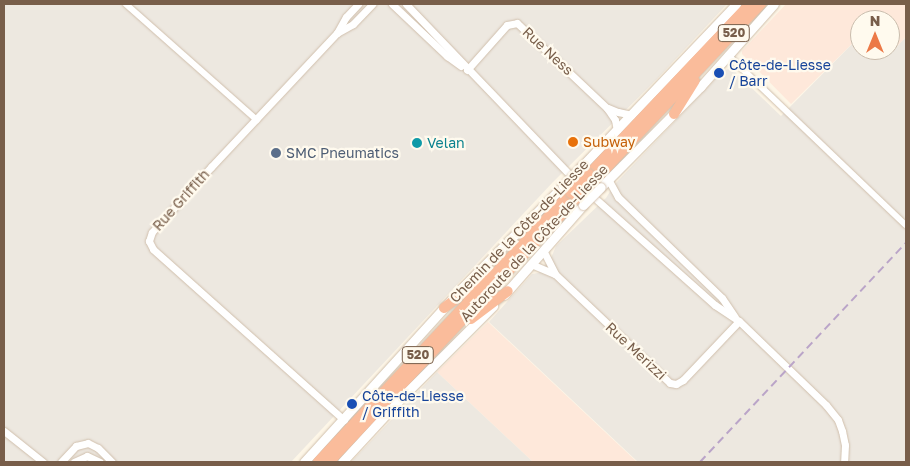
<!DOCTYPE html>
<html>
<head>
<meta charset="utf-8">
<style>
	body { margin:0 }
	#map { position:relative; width:910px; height:466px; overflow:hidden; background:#fdf6e7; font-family:"Golos Text",sans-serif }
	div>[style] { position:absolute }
	.commercial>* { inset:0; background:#fee8da }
	.industrial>* { inset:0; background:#ede8e0 }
	.roads { filter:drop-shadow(0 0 1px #d0bfac) drop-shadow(0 0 1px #d0bfac) }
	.minor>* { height:5.5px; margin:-2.75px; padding:0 2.75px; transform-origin:2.75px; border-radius:2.75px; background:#fff }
	.tertiary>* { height:7px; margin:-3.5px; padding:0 3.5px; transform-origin:3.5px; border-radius:3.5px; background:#fff }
	.secondary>* { height:9px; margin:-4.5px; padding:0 4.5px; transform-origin:4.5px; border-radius:4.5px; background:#fff }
	.motorway>* { height:10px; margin:-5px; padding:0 5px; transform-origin:5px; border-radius:5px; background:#fabc9b }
	.rail>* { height:2px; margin-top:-1px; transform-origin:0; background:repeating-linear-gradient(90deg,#baa4c8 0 8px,transparent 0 13px) }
	.bridges { filter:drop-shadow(0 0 1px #d5c1ac) drop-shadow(0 0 1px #d5c1ac) }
	.secondary-bridge>* { height:9px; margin:-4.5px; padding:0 4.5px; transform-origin:4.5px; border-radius:4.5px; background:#fff }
	.motorway-bridge>* { height:10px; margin:-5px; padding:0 5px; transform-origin:5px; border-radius:5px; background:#fabc9b }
	.dots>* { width:14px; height:14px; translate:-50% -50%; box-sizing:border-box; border:2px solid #fffaee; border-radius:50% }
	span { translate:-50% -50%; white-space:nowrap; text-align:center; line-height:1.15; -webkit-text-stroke:4.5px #fffaee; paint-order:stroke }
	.shield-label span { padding:1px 4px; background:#fffaee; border:1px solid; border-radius:4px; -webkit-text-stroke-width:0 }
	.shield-label { font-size:12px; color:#785e4a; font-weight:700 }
	.street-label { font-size:14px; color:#785e4a }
	.transit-label { font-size:14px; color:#164399 }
	.left { translate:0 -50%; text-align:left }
	.food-label { font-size:14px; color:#c56008 }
	.culture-label { font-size:14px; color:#0d838f }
	.service-label { font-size:14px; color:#4e5e75 }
	.frame { position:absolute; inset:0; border:5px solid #785e4a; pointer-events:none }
	.north { position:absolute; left:850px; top:10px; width:50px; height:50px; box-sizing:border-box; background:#fffaee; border:1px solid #c9bcac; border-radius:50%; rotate:0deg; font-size:14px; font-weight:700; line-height:20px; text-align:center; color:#785e4a }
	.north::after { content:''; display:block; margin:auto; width:18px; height:22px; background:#ec7947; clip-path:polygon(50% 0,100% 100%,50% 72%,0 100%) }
</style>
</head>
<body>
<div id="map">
	<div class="commercial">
		<div style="clip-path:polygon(786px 4px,906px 4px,906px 37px,889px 55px,883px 50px,890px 50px,890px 20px,860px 20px,860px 36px,791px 104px,742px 54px,742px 51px)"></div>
		<div style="clip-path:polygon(488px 322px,637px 462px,533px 462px,437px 372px)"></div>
	</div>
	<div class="industrial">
		<div style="clip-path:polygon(4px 4px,727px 4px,657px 79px,553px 182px,291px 462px,4px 462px)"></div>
		<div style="clip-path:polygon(860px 36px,860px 50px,883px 50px,889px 55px,906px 37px,906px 462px,638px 462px,489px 322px,532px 274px,538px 273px,551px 258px,556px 246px,606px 198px,615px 184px,724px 70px,730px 69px,734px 71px,781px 116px)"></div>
		<div style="clip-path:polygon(437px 372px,533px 462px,351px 462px)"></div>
	</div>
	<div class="roads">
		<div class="minor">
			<div style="left:126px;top:4px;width:175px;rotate:41.5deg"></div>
			<div style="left:728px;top:55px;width:246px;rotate:43.7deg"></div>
		</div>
		<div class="tertiary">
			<div style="left:392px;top:4px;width:76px;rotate:43.4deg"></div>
			<div style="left:447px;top:56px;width:17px;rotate:36deg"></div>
			<div style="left:406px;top:4px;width:234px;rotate:46.2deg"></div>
			<div style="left:337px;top:33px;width:18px;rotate:-29deg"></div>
			<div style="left:353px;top:24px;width:28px;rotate:-46deg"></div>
			<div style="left:467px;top:70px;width:60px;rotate:-48.4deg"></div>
			<div style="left:507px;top:25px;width:10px;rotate:-11deg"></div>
			<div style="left:517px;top:23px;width:124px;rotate:43.4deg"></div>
			<div style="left:607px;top:108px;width:14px;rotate:56deg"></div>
			<div style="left:615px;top:120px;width:10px;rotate:79deg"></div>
			<div style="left:608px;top:108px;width:11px;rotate:22deg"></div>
			<div style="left:618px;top:112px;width:14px;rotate:12deg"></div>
			<div style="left:608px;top:179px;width:21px;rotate:61deg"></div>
			<div style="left:618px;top:197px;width:145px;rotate:44.2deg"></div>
			<div style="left:722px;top:298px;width:23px;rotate:56deg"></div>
			<div style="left:597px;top:200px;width:158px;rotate:41.7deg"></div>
			<div style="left:715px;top:305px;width:29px;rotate:34deg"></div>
			<div style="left:739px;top:321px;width:121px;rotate:44deg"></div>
			<div style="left:826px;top:405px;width:19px;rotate:51deg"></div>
			<div style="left:838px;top:420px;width:12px;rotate:70deg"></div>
			<div style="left:842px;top:431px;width:14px;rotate:78deg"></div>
			<div style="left:845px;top:445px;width:17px;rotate:93deg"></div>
			<div style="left:543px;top:250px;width:27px;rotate:63deg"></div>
			<div style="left:555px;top:274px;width:158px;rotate:43.5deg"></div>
			<div style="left:670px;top:383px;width:6px;rotate:9deg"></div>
			<div style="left:676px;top:384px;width:8px;rotate:-30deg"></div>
			<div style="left:683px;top:380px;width:81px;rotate:-46.5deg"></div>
			<div style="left:531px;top:264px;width:25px;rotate:23deg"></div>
			<div style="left:344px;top:420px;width:256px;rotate:-138.2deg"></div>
			<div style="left:153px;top:249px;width:9px;rotate:-117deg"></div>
			<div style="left:149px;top:241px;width:9px;rotate:-72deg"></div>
			<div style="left:152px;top:232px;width:88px;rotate:-47.8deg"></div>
			<div style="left:211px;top:167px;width:184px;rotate:-46.8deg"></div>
			<div style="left:337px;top:33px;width:18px;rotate:-61deg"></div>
			<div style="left:346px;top:17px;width:18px;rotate:-47deg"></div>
			<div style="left:4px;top:431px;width:50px;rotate:38.5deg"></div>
			<div style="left:61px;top:462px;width:22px;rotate:-47deg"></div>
			<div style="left:76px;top:446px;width:12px;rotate:-14deg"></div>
			<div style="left:88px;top:443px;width:11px;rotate:27deg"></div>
			<div style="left:98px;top:448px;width:20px;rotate:45deg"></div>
			<div style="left:74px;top:462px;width:14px;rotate:-25deg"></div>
			<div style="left:87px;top:456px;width:14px;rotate:25deg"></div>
		</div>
		<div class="secondary">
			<div style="left:581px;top:167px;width:225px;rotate:-46.4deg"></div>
			<div style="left:601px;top:187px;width:141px;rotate:-45.3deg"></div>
			<div style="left:700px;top:87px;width:111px;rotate:-48.3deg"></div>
			<div style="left:504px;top:295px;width:120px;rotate:-48.7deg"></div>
			<div style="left:304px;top:462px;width:234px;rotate:-47.8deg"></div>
			<div style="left:461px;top:289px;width:145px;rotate:-45.3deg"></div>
			<div style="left:342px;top:462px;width:88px;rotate:-47.3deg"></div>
			<div style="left:402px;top:397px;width:129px;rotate:-45deg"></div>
		</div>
		<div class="motorway">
			<div style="left:674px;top:114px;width:39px;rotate:-58deg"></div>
			<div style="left:589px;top:174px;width:234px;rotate:-46.6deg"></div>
			<div style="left:595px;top:180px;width:242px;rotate:-46.7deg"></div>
			<div style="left:444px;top:308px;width:52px;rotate:-38deg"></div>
			<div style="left:471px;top:319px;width:46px;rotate:-37.1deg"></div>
			<div style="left:318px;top:462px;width:369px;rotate:-46.8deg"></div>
			<div style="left:329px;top:462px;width:361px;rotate:-46.8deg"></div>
		</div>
	</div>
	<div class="rail">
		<div style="left:700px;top:462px;width:301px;rotate:-46.8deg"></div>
	</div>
	<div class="bridges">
		<div class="secondary-bridge">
			<div style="left:563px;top:186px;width:26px;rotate:-47deg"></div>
			<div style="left:583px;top:205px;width:25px;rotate:-45deg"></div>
		</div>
		<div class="motorway-bridge">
			<div style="left:571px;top:193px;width:26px;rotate:-47deg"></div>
			<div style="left:576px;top:199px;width:27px;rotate:-45deg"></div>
		</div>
	</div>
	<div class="dots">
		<div style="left:719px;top:73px;background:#1a4fb4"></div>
		<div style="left:573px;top:142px;background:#e8710a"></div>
		<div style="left:417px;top:143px;background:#0f9aa8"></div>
		<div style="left:276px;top:153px;background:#5c6f8a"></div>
		<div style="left:352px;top:404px;background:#1a4fb4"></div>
	</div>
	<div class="shield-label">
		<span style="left:734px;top:33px">520</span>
		<span style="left:418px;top:355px">520</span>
	</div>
	<div class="street-label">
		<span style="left:548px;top:51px;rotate:43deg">Rue Ness</span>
		<span style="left:181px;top:200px;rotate:-48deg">Rue Griffith</span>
		<span style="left:519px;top:231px;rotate:-46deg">Chemin de la Côte-de-Liesse</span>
		<span style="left:534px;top:243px;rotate:-47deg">Autoroute de la Côte-de-Liesse</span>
		<span style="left:636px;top:351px;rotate:43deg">Rue Merizzi</span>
	</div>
	<div class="transit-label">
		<span class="left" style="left:729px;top:73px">Côte-de-Liesse<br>/ Barr</span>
		<span class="left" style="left:362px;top:404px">Côte-de-Liesse<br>/ Griffith</span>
	</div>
	<div class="food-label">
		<span class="left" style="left:583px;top:142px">Subway</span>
	</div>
	<div class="culture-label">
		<span class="left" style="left:427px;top:143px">Velan</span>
	</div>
	<div class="service-label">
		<span class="left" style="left:286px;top:153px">SMC Pneumatics</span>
	</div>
	<div class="frame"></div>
	<div class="north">N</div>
</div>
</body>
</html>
